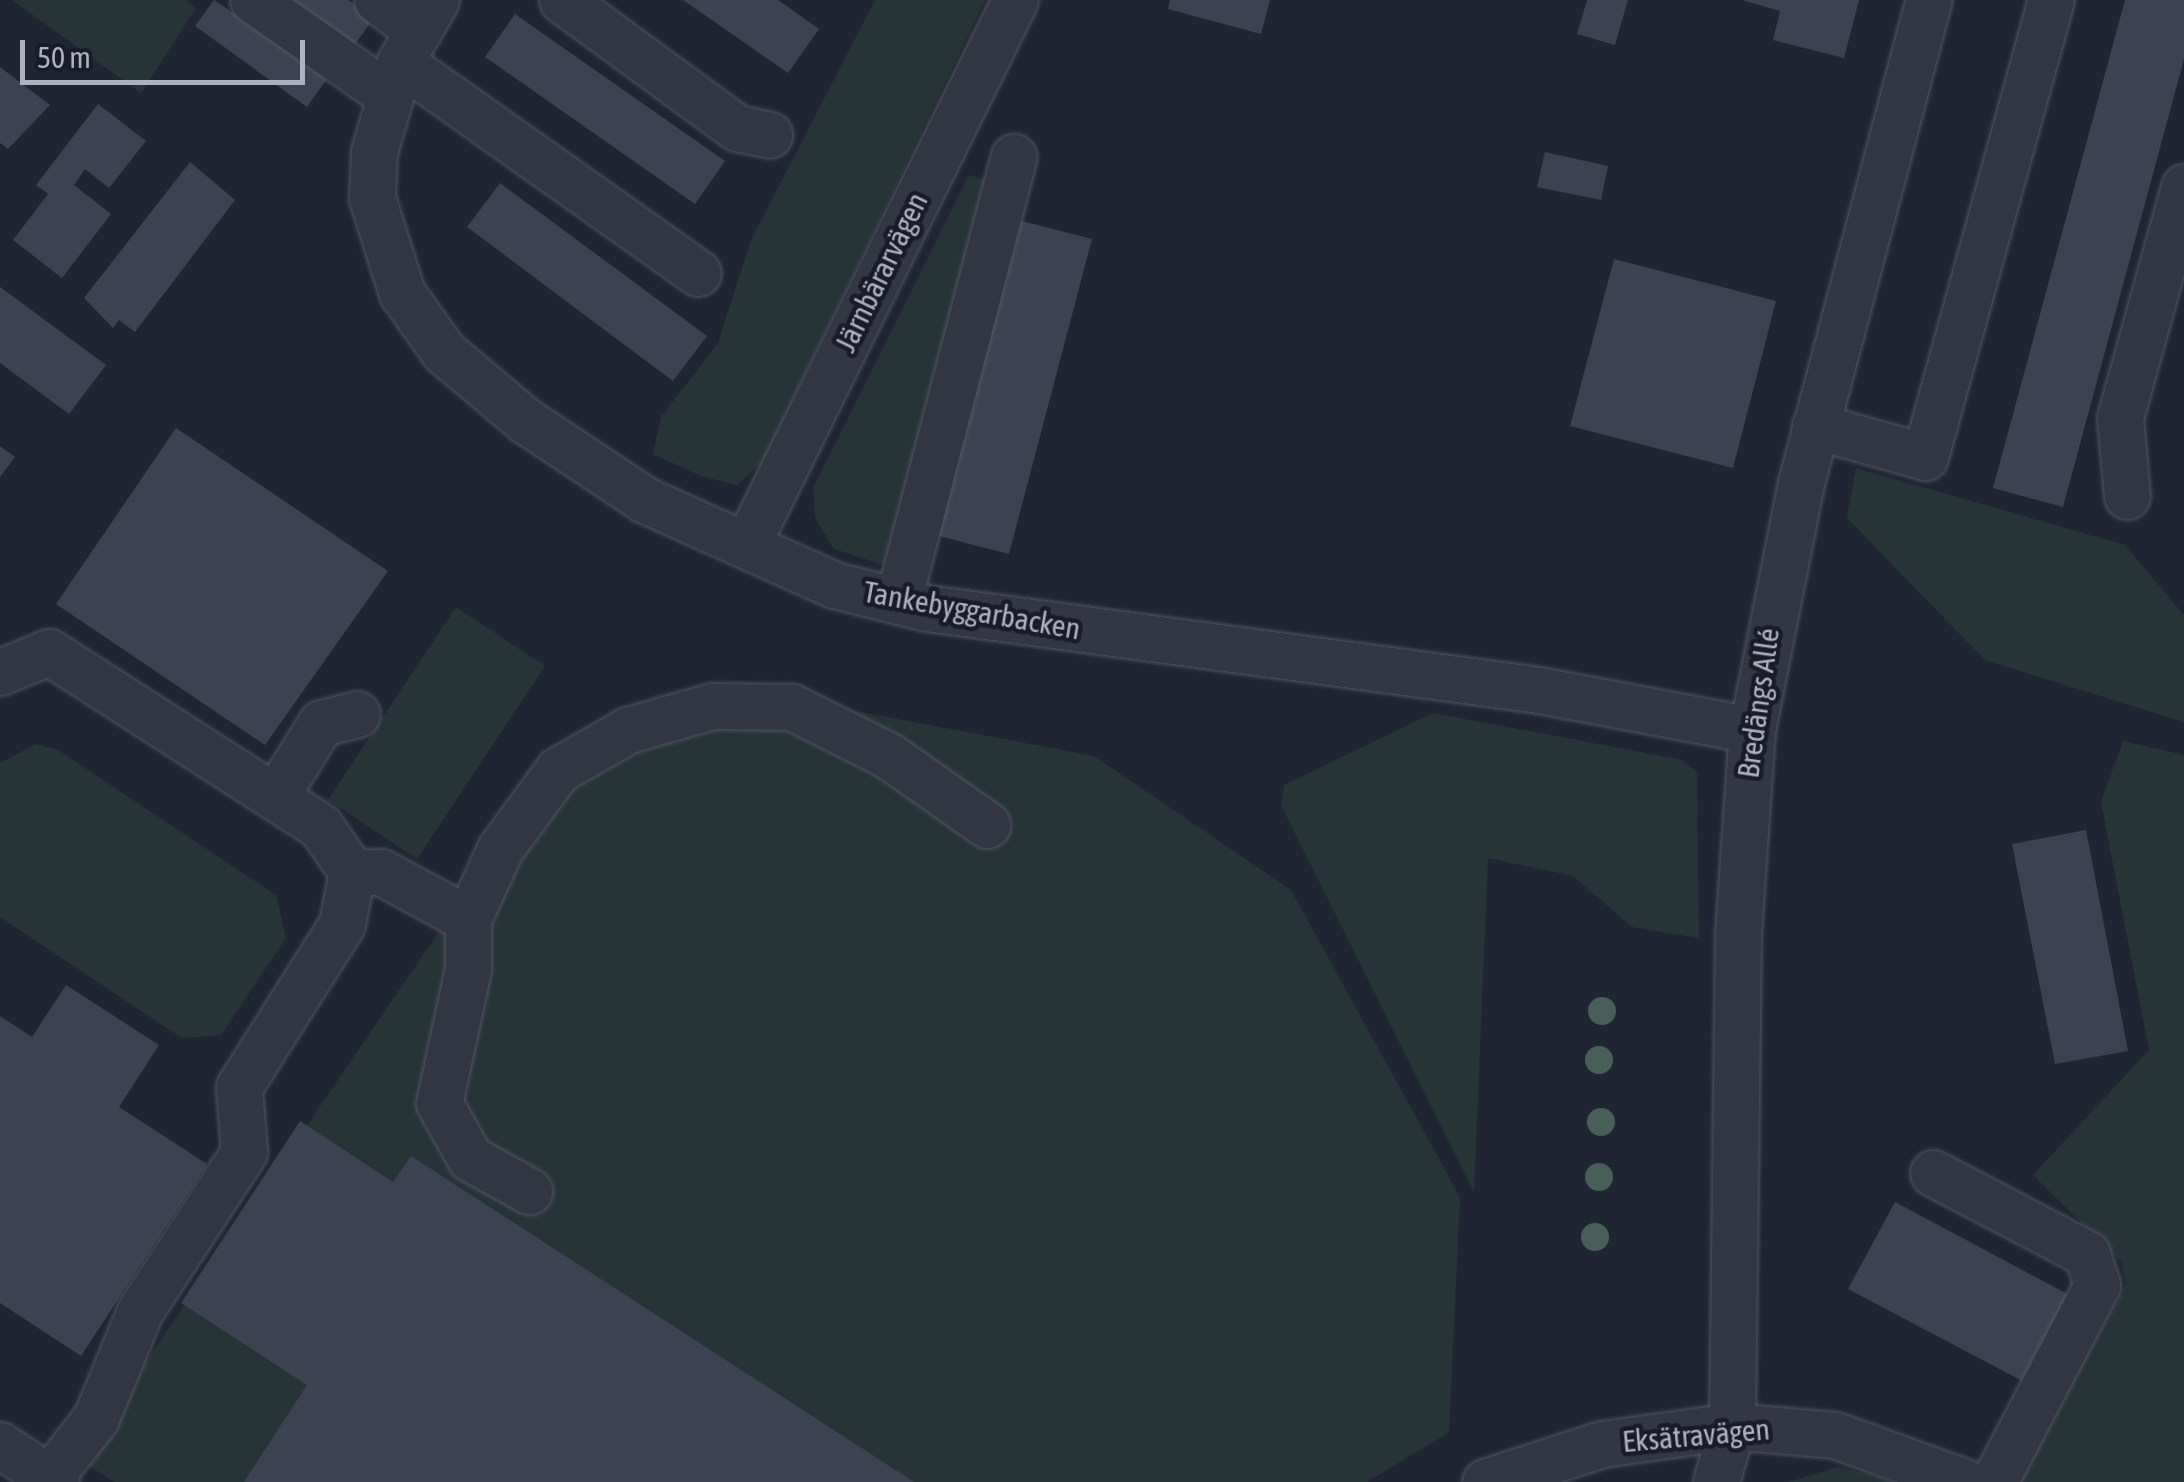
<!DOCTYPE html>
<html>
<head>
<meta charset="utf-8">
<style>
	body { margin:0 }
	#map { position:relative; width:2184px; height:1482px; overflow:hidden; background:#202533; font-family:"Asap Condensed",sans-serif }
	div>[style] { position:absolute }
	.green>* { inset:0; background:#263438 }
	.building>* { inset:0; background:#3d4253 }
	.roads { filter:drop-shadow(0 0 2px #515462) drop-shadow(0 0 2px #515462) }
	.minor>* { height:45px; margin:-22.5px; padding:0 22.5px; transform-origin:22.5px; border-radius:22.5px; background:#333744 }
	.trees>* { width:28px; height:28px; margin:-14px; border-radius:50%; background:#485f59 }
	span { translate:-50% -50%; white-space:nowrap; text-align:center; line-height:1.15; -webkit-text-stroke:9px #191c28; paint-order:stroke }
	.street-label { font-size:30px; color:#adb1c1 }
	.scale { position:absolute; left:20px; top:40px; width:285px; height:45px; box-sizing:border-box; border:5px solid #adb1c1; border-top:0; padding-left:12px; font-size:30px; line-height:35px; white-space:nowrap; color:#adb1c1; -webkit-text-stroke:8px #191c28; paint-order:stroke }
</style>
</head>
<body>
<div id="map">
	<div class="green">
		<div style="clip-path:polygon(12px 0,187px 0,196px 8px,141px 93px)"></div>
		<div style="clip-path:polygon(875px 0,985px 0,762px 463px,737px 485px,701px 476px,653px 454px,661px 417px,718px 343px,751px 240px)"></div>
		<div style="clip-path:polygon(969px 175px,1006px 186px,902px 571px,834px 549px,815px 518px,813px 488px)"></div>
		<div style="clip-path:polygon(1856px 468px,2125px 545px,2184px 615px,2184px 722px,1985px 660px,1847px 518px)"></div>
		<div style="clip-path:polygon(456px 607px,545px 666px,417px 859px,328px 800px)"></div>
		<div style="clip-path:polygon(818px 704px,1094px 756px,1291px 890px,1460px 1197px,1449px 1432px,1367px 1482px,115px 1482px,79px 1460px,547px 773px,598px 731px)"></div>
		<div style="clip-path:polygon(1433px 713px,1683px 760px,1697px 773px,1699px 938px,1632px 927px,1573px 876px,1488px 858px,1474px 1192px,1281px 805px,1284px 785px)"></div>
		<div style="clip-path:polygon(2123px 741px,2184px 755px,2184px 1482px,2016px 1482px,2126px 1285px,2121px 1262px,2033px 1175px,2149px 1050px,2101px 802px)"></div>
		<div style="clip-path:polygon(36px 744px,58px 750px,276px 895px,286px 938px,221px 1035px,182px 1038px,0 917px,0 763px)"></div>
		<div style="clip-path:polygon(1839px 1467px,1882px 1478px,1892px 1482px,1788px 1482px)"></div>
	</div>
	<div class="building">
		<div style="clip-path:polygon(214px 0,329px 76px,307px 107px,195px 26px)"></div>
		<div style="clip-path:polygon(288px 0,348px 0,374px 18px,353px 47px)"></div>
		<div style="clip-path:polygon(683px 0,778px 0,819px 29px,788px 73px)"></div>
		<div style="clip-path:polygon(1170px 0,1270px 0,1261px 34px,1168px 9px)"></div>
		<div style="clip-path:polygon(1587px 0,1628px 0,1615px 45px,1577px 34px)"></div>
		<div style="clip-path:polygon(1742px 0,1859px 0,1844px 58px,1773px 40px,1780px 11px)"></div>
		<div style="clip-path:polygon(2125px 0,2184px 0,2184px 59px,2063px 507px,1993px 488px)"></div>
		<div style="clip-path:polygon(515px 14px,725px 161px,695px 204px,485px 57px)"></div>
		<div style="clip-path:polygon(0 67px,50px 105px,8px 149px,0 143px)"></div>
		<div style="clip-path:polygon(98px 104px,146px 141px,109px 188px,85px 169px,74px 185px,111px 214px,62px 278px,13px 240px,48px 194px,36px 185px)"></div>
		<div style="clip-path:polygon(1545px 152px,1608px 166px,1601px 200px,1537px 187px)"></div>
		<div style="clip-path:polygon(190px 162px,235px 200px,135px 332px,119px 320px,113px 328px,84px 298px)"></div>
		<div style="clip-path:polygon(500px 183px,707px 336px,673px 381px,467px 227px)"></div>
		<div style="clip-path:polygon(1010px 218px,1092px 239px,1009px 554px,927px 533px)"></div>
		<div style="clip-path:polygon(1614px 259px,1776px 301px,1733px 468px,1570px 426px)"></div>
		<div style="clip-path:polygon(0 287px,106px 365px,69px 414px,0 363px)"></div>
		<div style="clip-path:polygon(176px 428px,388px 571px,265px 745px,56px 604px)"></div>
		<div style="clip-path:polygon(0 446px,15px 457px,0 477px)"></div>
		<div style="clip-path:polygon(2086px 830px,2128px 1051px,2055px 1064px,2012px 844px)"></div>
		<div style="clip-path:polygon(66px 985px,159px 1045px,119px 1107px,207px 1164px,81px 1356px,0 1303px,0 1016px,32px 1037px)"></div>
		<div style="clip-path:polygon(300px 1121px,393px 1182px,411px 1156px,914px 1482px,244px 1482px,307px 1385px,181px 1303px)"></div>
		<div style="clip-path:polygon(1895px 1202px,2073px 1297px,2026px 1383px,1848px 1289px)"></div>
	</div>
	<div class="roads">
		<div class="minor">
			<div style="left:253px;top:0;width:166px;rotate:34.9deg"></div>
			<div style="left:377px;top:0;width:49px;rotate:36.6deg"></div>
			<div style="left:436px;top:0;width:72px;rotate:120.1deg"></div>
			<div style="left:400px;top:62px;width:94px;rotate:106.1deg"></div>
			<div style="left:374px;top:152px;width:46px;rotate:92.5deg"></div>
			<div style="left:372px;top:198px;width:100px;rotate:72.5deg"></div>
			<div style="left:402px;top:293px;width:72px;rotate:54.6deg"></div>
			<div style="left:444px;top:352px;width:107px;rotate:40.1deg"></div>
			<div style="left:526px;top:421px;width:143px;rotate:33.6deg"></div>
			<div style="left:645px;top:500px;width:207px;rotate:24.2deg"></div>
			<div style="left:834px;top:585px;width:96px;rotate:13.9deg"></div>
			<div style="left:927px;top:608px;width:617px;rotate:7.63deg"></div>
			<div style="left:1539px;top:690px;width:217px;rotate:10.6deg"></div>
			<div style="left:562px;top:0;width:217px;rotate:36.2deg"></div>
			<div style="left:737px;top:128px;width:33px;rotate:12deg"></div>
			<div style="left:400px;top:62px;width:365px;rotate:35.3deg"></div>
			<div style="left:1815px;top:426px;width:114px;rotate:15.7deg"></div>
			<div style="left:1925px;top:457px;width:474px;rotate:-74.6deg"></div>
			<div style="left:2127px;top:496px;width:78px;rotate:-95.1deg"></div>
			<div style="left:2120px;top:418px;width:240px;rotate:-74.5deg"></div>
			<div style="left:747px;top:544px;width:606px;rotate:-63.77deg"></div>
			<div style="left:898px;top:601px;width:459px;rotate:-75.4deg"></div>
			<div style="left:0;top:672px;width:53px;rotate:-22.2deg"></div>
			<div style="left:49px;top:652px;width:322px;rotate:32.7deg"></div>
			<div style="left:320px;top:826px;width:56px;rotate:55.2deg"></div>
			<div style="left:352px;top:872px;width:53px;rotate:100.9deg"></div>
			<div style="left:342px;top:924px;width:193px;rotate:122.3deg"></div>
			<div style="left:239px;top:1087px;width:65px;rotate:85.6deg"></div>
			<div style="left:244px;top:1152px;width:190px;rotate:123.2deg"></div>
			<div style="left:140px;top:1311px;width:116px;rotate:112.4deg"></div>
			<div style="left:96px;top:1418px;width:76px;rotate:128.1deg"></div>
			<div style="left:275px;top:797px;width:87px;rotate:-58.1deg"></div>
			<div style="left:321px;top:723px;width:37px;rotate:-14deg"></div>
			<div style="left:352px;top:872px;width:29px"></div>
			<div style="left:381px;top:872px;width:99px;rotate:28.4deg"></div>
			<div style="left:468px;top:919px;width:50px;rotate:90deg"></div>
			<div style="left:468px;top:969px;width:137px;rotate:102.2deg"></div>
			<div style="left:439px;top:1103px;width:63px;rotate:60.6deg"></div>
			<div style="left:470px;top:1158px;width:68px;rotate:29.2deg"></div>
			<div style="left:468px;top:919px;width:77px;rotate:-65.4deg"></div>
			<div style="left:500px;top:849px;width:98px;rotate:-53.7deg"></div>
			<div style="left:558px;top:770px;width:81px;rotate:-29.7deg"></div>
			<div style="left:628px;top:730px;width:87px;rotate:-15.9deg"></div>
			<div style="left:712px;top:706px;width:80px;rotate:0.7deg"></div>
			<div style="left:792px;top:707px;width:109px;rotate:26.8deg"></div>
			<div style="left:889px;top:756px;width:120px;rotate:35.1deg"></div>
			<div style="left:1933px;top:1173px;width:174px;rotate:27.7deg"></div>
			<div style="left:2087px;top:1254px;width:33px;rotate:72deg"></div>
			<div style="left:2097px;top:1285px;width:222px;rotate:117.6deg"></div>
			<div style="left:0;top:1445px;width:67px;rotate:33.5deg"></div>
			<div style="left:1485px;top:1482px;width:123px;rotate:-18deg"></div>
			<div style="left:1602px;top:1444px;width:131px;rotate:-7.9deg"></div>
			<div style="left:1732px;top:1426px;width:103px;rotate:5deg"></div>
			<div style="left:1835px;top:1435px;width:138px;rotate:19.9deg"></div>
			<div style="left:1716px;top:1482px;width:58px;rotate:-74.1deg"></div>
			<div style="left:1732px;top:1426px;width:492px;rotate:-89.3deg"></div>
			<div style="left:1738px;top:934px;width:204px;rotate:-86.1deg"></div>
			<div style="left:1752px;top:730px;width:252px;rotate:-78.8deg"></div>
			<div style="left:1801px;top:483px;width:500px;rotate:-75.2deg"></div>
		</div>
	</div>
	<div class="trees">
		<div style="left:1602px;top:1011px"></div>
		<div style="left:1599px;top:1060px"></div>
		<div style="left:1601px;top:1122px"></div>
		<div style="left:1599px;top:1177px"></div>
		<div style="left:1595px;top:1237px"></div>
	</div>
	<div class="street-label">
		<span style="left:881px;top:272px;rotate:-64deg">Järnbärarvägen</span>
		<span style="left:972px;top:610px;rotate:10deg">Tankebyggarbacken</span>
		<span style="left:1758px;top:703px;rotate:-82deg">Bredängs Allé</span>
		<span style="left:1696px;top:1435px;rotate:-5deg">Eksätravägen</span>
	</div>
	<div class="scale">50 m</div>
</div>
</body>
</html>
